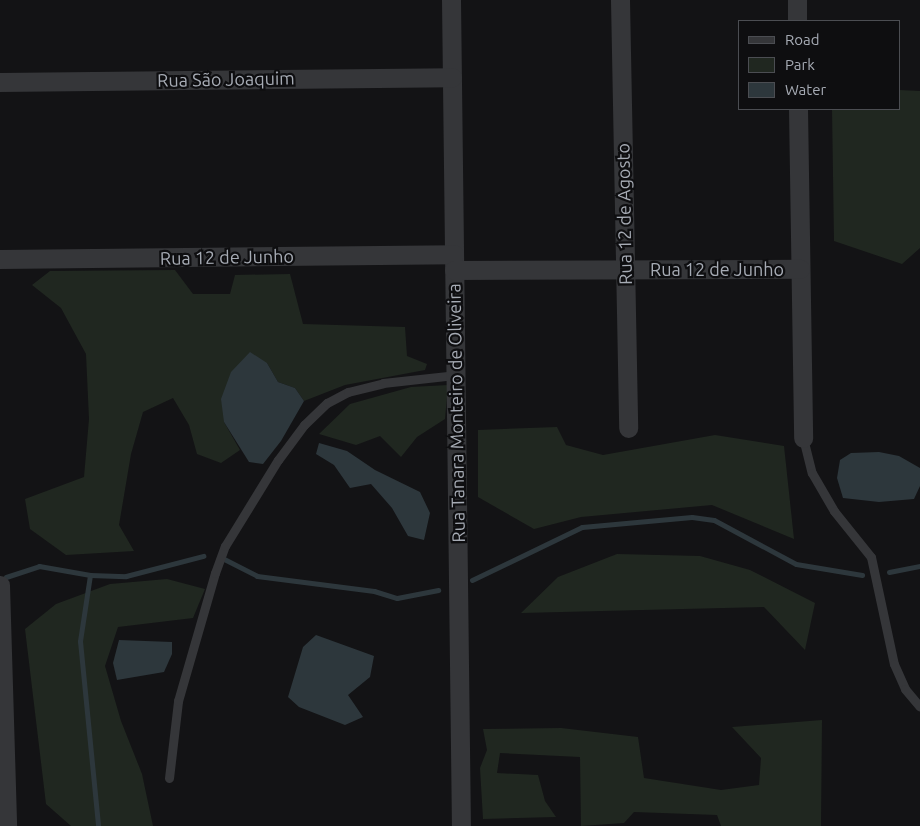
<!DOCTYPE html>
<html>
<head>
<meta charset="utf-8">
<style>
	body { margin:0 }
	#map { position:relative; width:920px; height:826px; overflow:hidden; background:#131315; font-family:Ubuntu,sans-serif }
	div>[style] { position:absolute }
	.green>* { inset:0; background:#202720 }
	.water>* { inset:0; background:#2d373c }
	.stream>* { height:5px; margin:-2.5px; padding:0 2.5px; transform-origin:2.5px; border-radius:2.5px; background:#2d373c }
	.service>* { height:9px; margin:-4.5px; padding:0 4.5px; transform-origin:4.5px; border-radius:4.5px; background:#353639 }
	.minor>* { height:19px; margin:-9.5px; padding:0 9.5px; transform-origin:9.5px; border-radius:9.5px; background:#353639 }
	span { translate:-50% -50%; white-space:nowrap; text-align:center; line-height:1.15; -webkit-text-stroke:4.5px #0e0e10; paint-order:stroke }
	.street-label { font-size:18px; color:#a6abb4 }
	.legend { position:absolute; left:738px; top:20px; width:162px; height:90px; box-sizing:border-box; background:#0e0e10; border:1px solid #4b4d52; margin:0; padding:6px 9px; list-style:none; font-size:15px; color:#a6abb4 }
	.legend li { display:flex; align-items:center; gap:10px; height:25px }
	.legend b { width:25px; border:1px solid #4b4d52 }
</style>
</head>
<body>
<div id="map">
	<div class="green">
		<div style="clip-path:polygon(899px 90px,920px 91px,920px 248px,902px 264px,834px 241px,832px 109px,899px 109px)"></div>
		<div style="clip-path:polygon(175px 270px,193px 294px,230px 294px,235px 275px,290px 274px,303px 324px,405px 327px,407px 356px,427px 364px,425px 370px,345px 385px,304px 401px,295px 388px,278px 382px,267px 363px,224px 422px,240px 450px,221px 463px,197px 454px,189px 425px,173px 398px,143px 412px,131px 454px,119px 525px,134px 551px,66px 555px,30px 529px,25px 499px,84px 477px,89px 419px,86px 354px,61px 308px,32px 285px,50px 271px)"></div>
		<div style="clip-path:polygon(448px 385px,445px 419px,417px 437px,401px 457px,380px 436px,356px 445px,319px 434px,350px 404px,411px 387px)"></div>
		<div style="clip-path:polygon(557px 427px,566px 445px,603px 455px,715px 435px,784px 446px,794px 539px,712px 505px,581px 517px,534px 529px,478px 497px,478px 430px)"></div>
		<div style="clip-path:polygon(617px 554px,700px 556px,750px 570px,815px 603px,805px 650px,764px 607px,521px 613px,558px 577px)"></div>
		<div style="clip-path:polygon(167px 579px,205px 589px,193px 618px,118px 627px,105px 666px,121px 721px,142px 774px,153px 826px,71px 826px,46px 804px,25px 629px,56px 604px,110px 584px)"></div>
		<div style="clip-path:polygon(822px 720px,821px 826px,721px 826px,717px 815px,634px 812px,624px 823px,581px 826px,580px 757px,500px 753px,497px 773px,538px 775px,545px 801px,556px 817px,483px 819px,480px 768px,487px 750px,483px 729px,561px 728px,638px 737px,644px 778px,721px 790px,759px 785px,761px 758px,732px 727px)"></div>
	</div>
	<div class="water">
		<div style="clip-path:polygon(250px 352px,267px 363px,278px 382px,295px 388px,304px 401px,281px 441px,263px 464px,249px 462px,224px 422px,221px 399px,231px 372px)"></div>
		<div style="clip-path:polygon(319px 443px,347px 451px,375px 470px,420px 492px,430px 513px,424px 540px,408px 536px,392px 508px,371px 484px,350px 488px,334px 465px,316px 454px)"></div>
		<div style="clip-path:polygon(879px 452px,899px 456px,920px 468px,920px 486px,914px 499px,879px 502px,843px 498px,837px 478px,840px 460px,851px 453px)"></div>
		<div style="clip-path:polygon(316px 635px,374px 656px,370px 677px,348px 695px,363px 717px,345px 725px,299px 707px,288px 697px,303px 647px)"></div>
		<div style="clip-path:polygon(119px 640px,172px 642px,172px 654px,164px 672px,117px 680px,113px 663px)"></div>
	</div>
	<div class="stream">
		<div style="left:224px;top:559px;width:37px;rotate:27deg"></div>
		<div style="left:257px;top:576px;width:118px;rotate:7.3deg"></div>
		<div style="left:374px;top:591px;width:24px;rotate:17deg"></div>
		<div style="left:397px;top:598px;width:42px;rotate:-11deg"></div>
		<div style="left:889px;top:572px;width:32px;rotate:-11deg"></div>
		<div style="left:90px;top:575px;width:67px;rotate:98.6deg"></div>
		<div style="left:80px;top:641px;width:186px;rotate:84.4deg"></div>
		<div style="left:6px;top:577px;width:35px;rotate:-18deg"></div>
		<div style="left:39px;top:566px;width:52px;rotate:10deg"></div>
		<div style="left:90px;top:575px;width:36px;rotate:2deg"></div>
		<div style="left:126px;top:576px;width:80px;rotate:-14.6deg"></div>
		<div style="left:472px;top:580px;width:122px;rotate:-25.7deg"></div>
		<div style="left:582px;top:527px;width:110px;rotate:-5.2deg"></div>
		<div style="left:692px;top:517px;width:22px;rotate:8deg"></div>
		<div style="left:714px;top:520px;width:93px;rotate:28.2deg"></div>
		<div style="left:796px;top:564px;width:67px;rotate:9.5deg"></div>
	</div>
	<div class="service">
		<div style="left:803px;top:438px;width:36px;rotate:76deg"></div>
		<div style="left:812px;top:473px;width:44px;rotate:59.9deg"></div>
		<div style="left:834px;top:511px;width:59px;rotate:51.2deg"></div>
		<div style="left:871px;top:557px;width:109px;rotate:77.9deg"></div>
		<div style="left:894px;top:664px;width:27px;rotate:66deg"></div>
		<div style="left:905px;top:689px;width:23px;rotate:50deg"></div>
		<div style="left:169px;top:778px;width:78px;rotate:-83.3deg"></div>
		<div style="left:178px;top:701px;width:133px;rotate:-73.9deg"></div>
		<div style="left:215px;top:573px;width:29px;rotate:-70deg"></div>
		<div style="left:225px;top:546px;width:101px;rotate:-58.4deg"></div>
		<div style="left:278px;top:460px;width:44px;rotate:-53.4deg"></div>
		<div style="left:304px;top:425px;width:32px;rotate:-44deg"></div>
		<div style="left:327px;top:403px;width:24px;rotate:-28deg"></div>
		<div style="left:348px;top:392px;width:36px;rotate:-14deg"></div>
		<div style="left:383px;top:383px;width:72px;rotate:-6.3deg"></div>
	</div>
	<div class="minor">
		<div style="left:451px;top:0;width:826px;rotate:89.31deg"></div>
		<div style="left:620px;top:0;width:428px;rotate:88.9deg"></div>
		<div style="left:797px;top:0;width:21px;rotate:90deg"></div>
		<div style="left:0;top:82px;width:452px;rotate:-0.6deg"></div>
		<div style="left:798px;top:109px;width:329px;rotate:89.1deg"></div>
		<div style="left:0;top:259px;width:454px;rotate:-0.6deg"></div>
		<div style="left:454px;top:270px;width:346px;rotate:-0.2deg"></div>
		<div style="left:0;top:585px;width:241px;rotate:88.3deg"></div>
	</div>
	<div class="street-label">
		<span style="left:226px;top:79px;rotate:-1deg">Rua São Joaquim</span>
		<span style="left:624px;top:214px;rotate:-91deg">Rua 12 de Agosto</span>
		<span style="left:227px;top:257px;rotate:-1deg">Rua 12 de Junho</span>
		<span style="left:717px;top:269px">Rua 12 de Junho</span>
		<span style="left:456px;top:413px;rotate:-91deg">Rua Tanara Monteiro de Oliveira</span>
	</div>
	<ul class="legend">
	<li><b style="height:6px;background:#353639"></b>Road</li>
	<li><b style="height:14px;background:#202720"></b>Park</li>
	<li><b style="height:14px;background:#2d373c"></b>Water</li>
	</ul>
</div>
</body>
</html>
